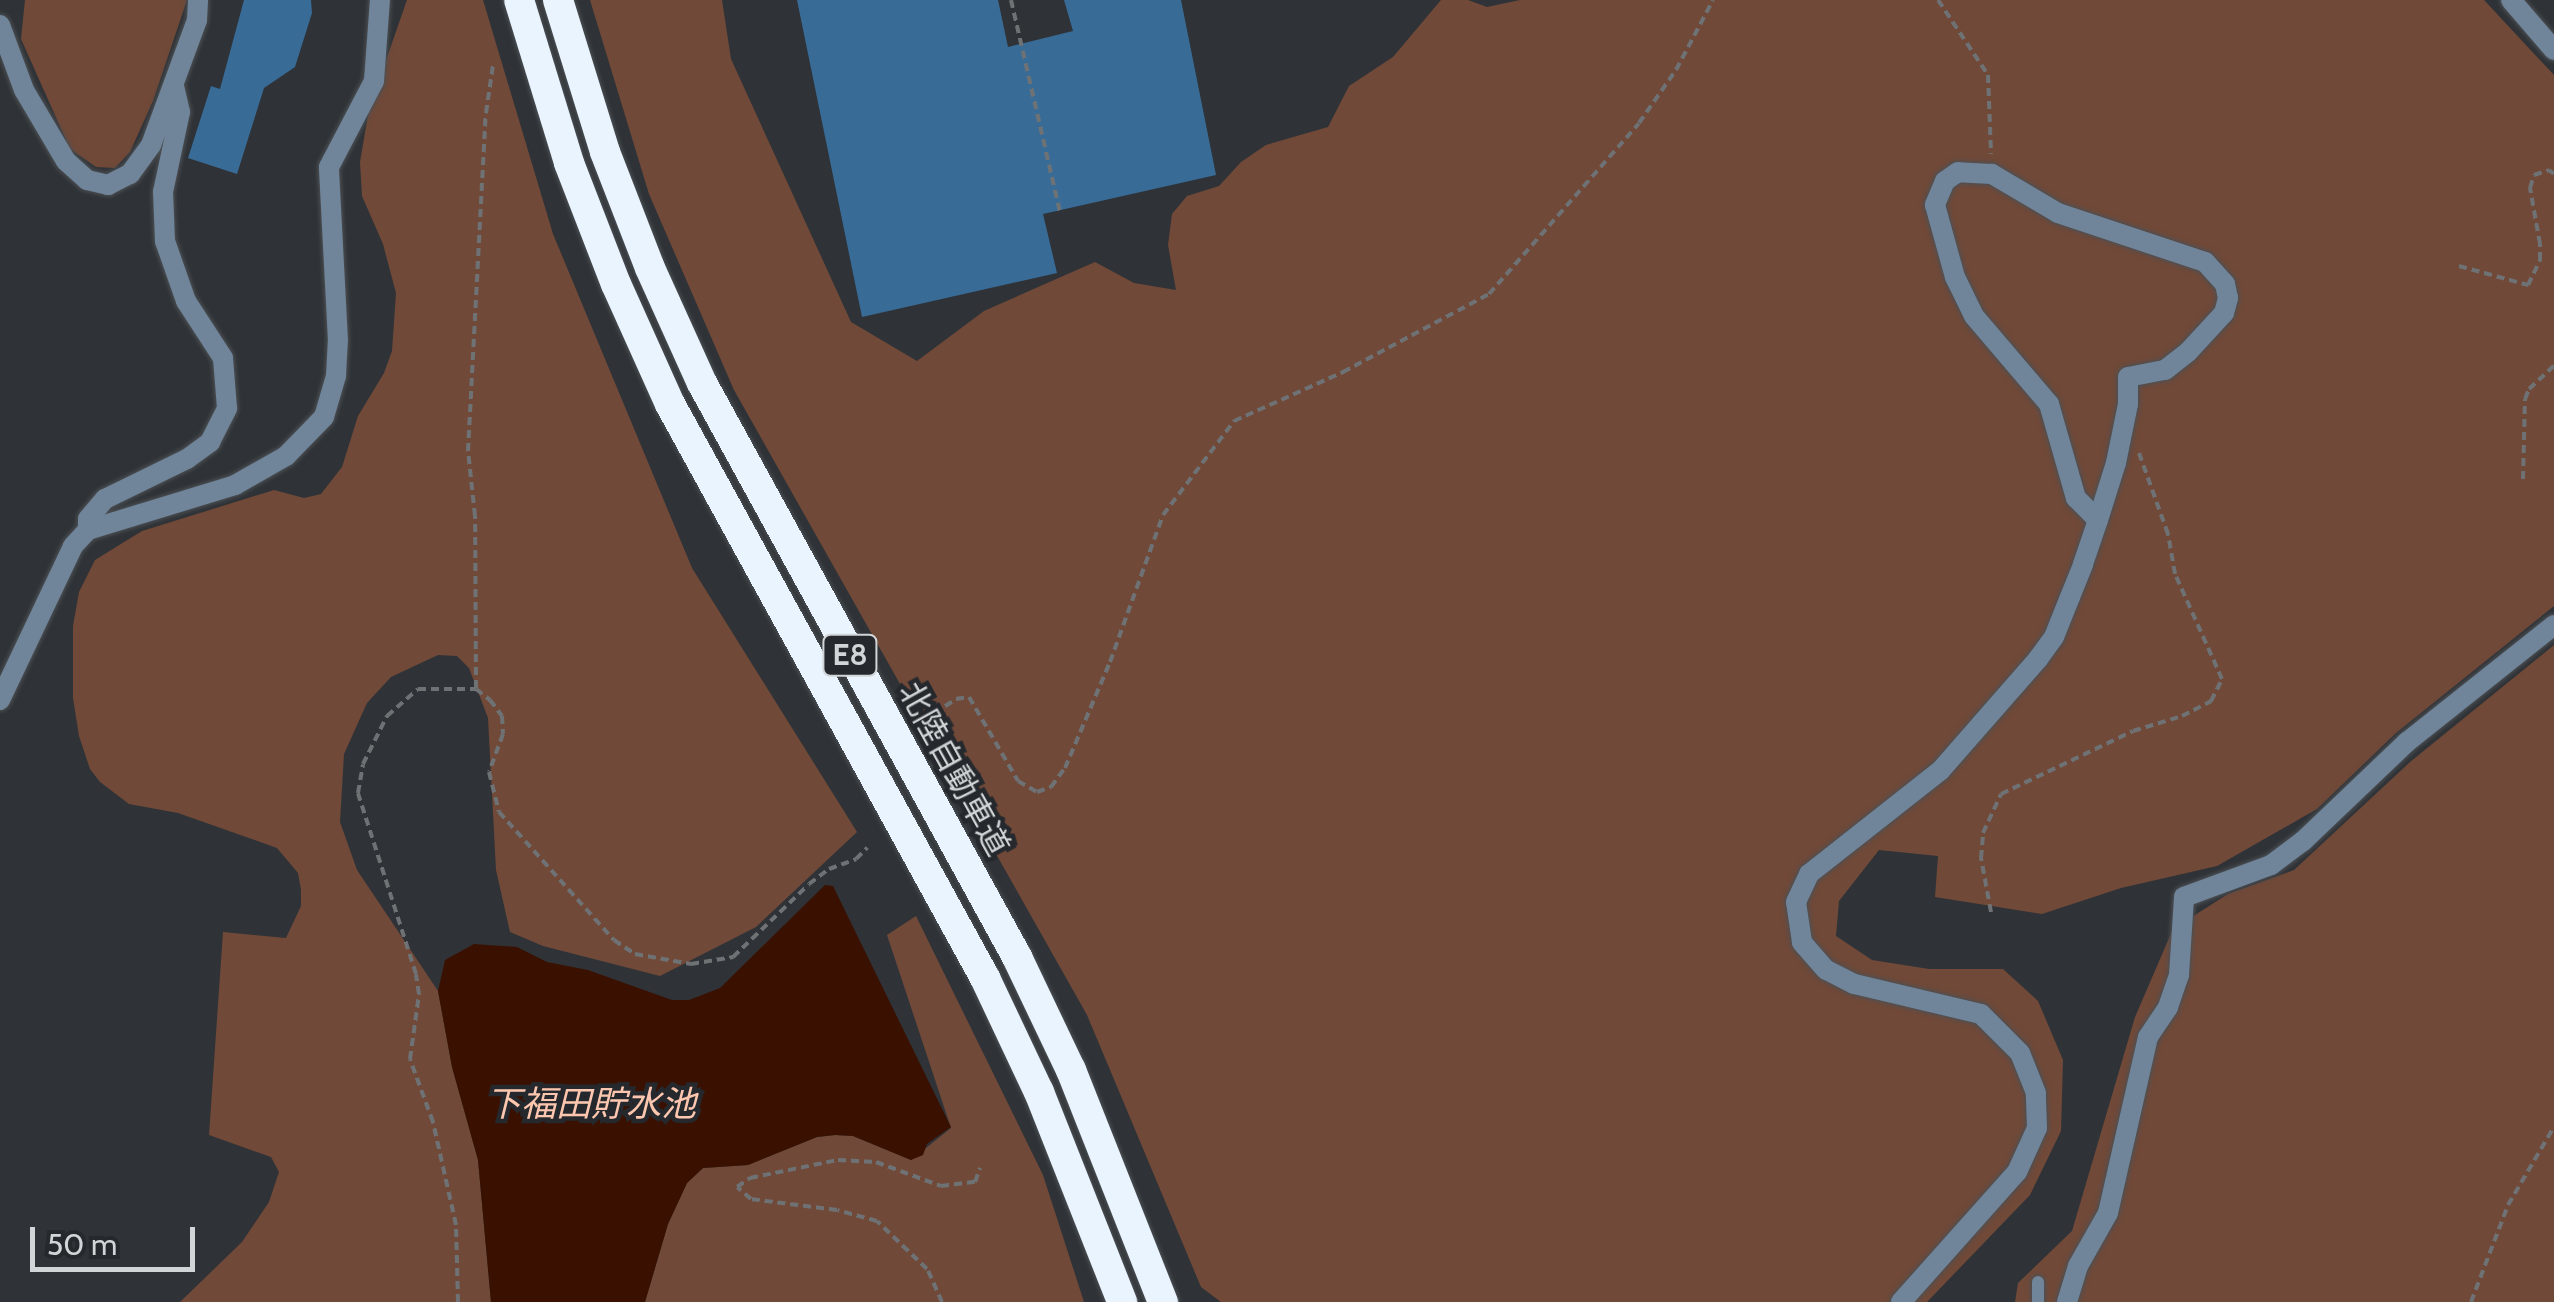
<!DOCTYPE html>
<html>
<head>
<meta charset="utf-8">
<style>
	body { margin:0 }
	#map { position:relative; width:2554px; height:1302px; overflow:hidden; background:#2f3337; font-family:Cabin,"Noto Sans JP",sans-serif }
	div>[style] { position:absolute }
	.green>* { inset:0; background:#714938 }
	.water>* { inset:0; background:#3a1100 }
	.building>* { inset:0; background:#396b97 }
	.path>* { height:4px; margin-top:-2px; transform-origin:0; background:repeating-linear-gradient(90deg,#6e7275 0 8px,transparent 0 13px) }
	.roads { filter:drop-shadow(0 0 2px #4c5054) drop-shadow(0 0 2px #4c5054) }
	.service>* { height:12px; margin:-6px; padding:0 6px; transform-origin:6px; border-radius:6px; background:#70859a }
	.minor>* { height:20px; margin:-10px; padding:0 10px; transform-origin:10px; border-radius:10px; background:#70859a }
	.motorway>* { height:30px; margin:-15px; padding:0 15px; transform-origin:15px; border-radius:15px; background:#e9f4fe }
	span { translate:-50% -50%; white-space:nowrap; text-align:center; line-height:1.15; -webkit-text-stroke:9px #25292d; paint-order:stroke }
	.shield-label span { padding:2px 8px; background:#25292d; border:2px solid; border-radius:8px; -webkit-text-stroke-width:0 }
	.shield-label { font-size:30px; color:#d2d5d7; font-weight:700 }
	.street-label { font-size:32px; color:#d2d5d7 }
	.water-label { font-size:35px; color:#fdc6af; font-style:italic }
	.scale { position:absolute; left:30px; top:1227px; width:165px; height:45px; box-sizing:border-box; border:5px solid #d2d5d7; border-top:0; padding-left:12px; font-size:30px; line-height:35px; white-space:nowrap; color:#d2d5d7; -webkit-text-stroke:8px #25292d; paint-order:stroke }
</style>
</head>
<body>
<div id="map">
	<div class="green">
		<div style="clip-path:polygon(25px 0,187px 0,153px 101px,130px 152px,115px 168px,96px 167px,70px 149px,21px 39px)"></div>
		<div style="clip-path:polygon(407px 0,483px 0,553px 234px,692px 568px,857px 832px,756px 927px,660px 976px,543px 946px,510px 932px,496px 870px,488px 718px,469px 668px,457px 656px,438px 655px,391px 677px,367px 703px,344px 754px,340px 822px,357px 870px,438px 991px,452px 1067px,478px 1160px,491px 1302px,180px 1302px,242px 1242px,269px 1202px,279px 1172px,271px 1157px,209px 1135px,223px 932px,286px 938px,301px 906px,301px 890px,298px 873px,277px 848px,178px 813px,129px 804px,100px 782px,90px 769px,79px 736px,73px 698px,73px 626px,79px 592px,95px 560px,142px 531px,274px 490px,304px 498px,321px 494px,342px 467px,358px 416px,384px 373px,392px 351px,396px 293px,383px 244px,362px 196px,360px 162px,369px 109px)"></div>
		<div style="clip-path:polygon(590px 0,722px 0,731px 59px,851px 322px,917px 361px,984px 311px,1095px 262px,1134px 283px,1176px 290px,1168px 245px,1172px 214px,1187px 196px,1219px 186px,1241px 162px,1266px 145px,1328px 127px,1349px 86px,1393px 57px,1441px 0,1468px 0,1487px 7px,1520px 0,2484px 0,2554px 75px,2554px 606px,2396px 733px,2317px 809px,2217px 866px,2121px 888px,2042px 914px,1935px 897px,1938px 856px,1879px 850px,1839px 901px,1836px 936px,1872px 960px,1929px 969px,2003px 969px,2038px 1001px,2063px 1060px,2061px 1131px,2030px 1195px,1927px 1302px,1221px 1302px,1201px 1287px,1087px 1015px,734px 390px,649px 194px)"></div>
		<div style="clip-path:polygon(2554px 645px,2554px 1302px,2015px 1302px,2018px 1283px,2072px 1231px,2135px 1017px,2173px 929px,2228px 894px,2294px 870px,2410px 762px)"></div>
		<div style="clip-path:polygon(916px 916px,1043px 1175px,1084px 1302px,645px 1302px,668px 1224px,687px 1183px,703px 1168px,748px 1165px,817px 1137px,835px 1135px,853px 1136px,911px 1160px,951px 1128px,887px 935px)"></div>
	</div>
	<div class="water">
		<div style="clip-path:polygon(825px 885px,833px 886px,951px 1127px,927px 1144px,923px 1155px,911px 1160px,853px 1136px,835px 1135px,817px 1137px,748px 1165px,703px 1168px,687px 1183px,668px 1224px,645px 1302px,491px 1302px,478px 1160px,452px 1067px,438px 991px,445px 960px,474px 944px,517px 947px,547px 962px,588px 970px,672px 1000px,689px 1000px,720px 988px)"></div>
	</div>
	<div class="building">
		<div style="clip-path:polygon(244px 0,311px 0,312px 13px,295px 67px,264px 88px,237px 174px,188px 158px,211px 86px,220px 89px)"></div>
		<div style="clip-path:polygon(797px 0,998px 0,1008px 47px,1073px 31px,1064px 0,1181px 0,1216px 175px,1043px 214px,1057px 273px,862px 317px)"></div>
	</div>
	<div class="path">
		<div style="left:1011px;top:0;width:218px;rotate:77deg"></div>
		<div style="left:1938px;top:0;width:90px;rotate:56.3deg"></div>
		<div style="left:1988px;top:75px;width:79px;rotate:87.8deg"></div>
		<div style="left:2459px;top:266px;width:72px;rotate:15.4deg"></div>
		<div style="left:2528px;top:285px;width:28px;rotate:-64deg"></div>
		<div style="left:2540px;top:260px;width:16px;rotate:-90deg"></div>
		<div style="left:2540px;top:244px;width:57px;rotate:-100.1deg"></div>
		<div style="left:2530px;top:188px;width:14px;rotate:-73deg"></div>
		<div style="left:2534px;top:175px;width:16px;rotate:-18deg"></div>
		<div style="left:2549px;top:170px;width:6px;rotate:39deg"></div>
		<div style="left:2523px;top:479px;width:80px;rotate:-88.6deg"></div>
		<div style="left:2525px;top:399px;width:11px;rotate:-68deg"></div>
		<div style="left:2529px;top:389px;width:34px;rotate:-43deg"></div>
		<div style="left:476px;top:688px;width:172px;rotate:-90.3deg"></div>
		<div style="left:475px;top:516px;width:65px;rotate:-96.1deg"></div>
		<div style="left:468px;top:451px;width:338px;rotate:-87deg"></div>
		<div style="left:486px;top:113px;width:49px;rotate:-81.7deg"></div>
		<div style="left:934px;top:713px;width:26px;rotate:-32deg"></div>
		<div style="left:956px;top:699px;width:13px;rotate:-9deg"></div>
		<div style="left:969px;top:697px;width:97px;rotate:59.7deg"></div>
		<div style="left:1018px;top:781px;width:22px;rotate:30deg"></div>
		<div style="left:1037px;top:792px;width:15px;rotate:-20deg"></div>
		<div style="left:1051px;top:787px;width:24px;rotate:-54deg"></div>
		<div style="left:1065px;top:768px;width:115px;rotate:-67deg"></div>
		<div style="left:1110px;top:662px;width:156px;rotate:-70.2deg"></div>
		<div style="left:1163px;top:515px;width:118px;rotate:-52.9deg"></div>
		<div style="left:1234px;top:421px;width:120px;rotate:-24.2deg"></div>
		<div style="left:1343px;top:372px;width:166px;rotate:-28.1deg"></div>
		<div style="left:1489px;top:294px;width:227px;rotate:-48.7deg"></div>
		<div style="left:1639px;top:123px;width:65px;rotate:-55.1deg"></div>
		<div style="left:1676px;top:70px;width:79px;rotate:-62.1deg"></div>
		<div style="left:1991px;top:912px;width:55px;rotate:-100.5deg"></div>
		<div style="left:1981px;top:858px;width:25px;rotate:-85deg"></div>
		<div style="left:1983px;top:833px;width:43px;rotate:-65.2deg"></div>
		<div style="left:2001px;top:794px;width:146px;rotate:-25.5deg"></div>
		<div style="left:2133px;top:731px;width:51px;rotate:-17deg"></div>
		<div style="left:2182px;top:716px;width:33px;rotate:-27deg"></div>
		<div style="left:2211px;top:701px;width:25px;rotate:-63deg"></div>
		<div style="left:2222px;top:679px;width:115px;rotate:-114.1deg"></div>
		<div style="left:2175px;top:574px;width:41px;rotate:-99.9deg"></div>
		<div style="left:2168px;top:534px;width:86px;rotate:-109.7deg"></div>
		<div style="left:458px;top:1302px;width:77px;rotate:-91.5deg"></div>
		<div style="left:456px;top:1225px;width:106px;rotate:-102.6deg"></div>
		<div style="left:433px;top:1122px;width:67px;rotate:-110.1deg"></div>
		<div style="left:410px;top:1059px;width:66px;rotate:-82.1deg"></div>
		<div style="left:419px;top:994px;width:20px;rotate:-99deg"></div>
		<div style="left:416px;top:974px;width:190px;rotate:-107.8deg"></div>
		<div style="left:358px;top:793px;width:29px;rotate:-80deg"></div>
		<div style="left:363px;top:764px;width:54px;rotate:-63.4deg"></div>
		<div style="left:387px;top:716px;width:41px;rotate:-41.1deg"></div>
		<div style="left:418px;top:689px;width:58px"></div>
		<div style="left:476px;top:689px;width:18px;rotate:38deg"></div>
		<div style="left:490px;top:700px;width:20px;rotate:53deg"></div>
		<div style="left:502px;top:716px;width:18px;rotate:87deg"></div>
		<div style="left:503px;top:734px;width:40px;rotate:110.2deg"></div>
		<div style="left:489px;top:772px;width:41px;rotate:76deg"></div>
		<div style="left:499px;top:812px;width:172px;rotate:48.1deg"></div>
		<div style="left:614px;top:940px;width:25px;rotate:34deg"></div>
		<div style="left:635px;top:954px;width:57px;rotate:10.1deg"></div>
		<div style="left:691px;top:964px;width:43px;rotate:-9.5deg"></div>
		<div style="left:733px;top:957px;width:105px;rotate:-43.8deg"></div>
		<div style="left:809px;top:884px;width:25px;rotate:-37deg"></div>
		<div style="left:829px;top:869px;width:29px;rotate:-20deg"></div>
		<div style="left:856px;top:859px;width:16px;rotate:-45deg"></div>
		<div style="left:942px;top:1302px;width:36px;rotate:-114deg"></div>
		<div style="left:927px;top:1269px;width:69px;rotate:-136.2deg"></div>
		<div style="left:877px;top:1221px;width:41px;rotate:-164.6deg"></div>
		<div style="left:837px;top:1210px;width:87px;rotate:-172.7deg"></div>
		<div style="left:751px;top:1199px;width:18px;rotate:-139deg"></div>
		<div style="left:737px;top:1187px;width:16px;rotate:-35deg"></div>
		<div style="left:750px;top:1178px;width:90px;rotate:-11.6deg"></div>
		<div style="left:838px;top:1160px;width:38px;rotate:3deg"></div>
		<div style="left:876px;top:1162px;width:69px;rotate:20.3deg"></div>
		<div style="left:941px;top:1186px;width:34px;rotate:-7deg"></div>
		<div style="left:975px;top:1182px;width:15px;rotate:-70deg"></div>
		<div style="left:2471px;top:1302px;width:104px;rotate:-69.1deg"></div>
		<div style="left:2508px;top:1205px;width:91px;rotate:-59.5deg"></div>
	</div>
	<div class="roads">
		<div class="service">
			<div style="left:2038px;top:1302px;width:20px;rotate:-90deg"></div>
		</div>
		<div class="minor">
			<div style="left:2511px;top:0;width:66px;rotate:49.3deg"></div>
			<div style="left:0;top:25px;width:69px;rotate:69.7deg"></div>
			<div style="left:24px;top:90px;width:82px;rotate:59.4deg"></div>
			<div style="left:66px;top:161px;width:28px;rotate:42deg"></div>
			<div style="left:87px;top:180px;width:22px;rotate:13deg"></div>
			<div style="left:108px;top:185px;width:25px;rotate:-27deg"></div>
			<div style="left:130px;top:174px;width:36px;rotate:-54deg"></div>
			<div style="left:151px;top:145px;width:133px;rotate:-69.8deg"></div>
			<div style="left:197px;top:20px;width:20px;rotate:-87deg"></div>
			<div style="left:88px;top:530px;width:11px;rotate:-90deg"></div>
			<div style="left:88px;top:519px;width:26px;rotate:-50deg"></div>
			<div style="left:105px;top:499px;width:91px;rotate:-26deg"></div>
			<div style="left:187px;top:459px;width:29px;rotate:-36deg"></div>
			<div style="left:210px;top:442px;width:38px;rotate:-63deg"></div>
			<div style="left:227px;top:408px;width:50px;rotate:-94.6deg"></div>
			<div style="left:223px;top:358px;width:68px;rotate:-123deg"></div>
			<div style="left:186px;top:301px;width:64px;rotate:-109.3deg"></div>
			<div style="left:165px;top:241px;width:49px;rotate:-92.3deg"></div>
			<div style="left:163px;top:192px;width:82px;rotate:-78deg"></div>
			<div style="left:180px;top:112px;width:27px;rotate:-103deg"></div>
			<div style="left:0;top:700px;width:170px;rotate:-64.6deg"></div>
			<div style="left:73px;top:546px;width:22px;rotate:-47deg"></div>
			<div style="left:88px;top:530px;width:154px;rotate:-17deg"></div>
			<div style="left:235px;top:485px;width:59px;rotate:-29.6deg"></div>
			<div style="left:286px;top:456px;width:54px;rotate:-45.7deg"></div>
			<div style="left:324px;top:417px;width:43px;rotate:-73.7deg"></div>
			<div style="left:336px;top:376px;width:35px;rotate:-87deg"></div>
			<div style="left:338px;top:341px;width:174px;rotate:-93deg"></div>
			<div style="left:329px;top:167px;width:97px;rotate:-62.4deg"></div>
			<div style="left:374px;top:81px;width:81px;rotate:-85.8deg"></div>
			<div style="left:1901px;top:1302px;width:174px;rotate:-48.3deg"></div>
			<div style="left:2017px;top:1172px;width:48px;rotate:-65.6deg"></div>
			<div style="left:2037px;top:1128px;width:35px;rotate:-92deg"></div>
			<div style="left:2036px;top:1093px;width:43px;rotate:-111.8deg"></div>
			<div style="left:2020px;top:1053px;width:55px;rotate:-135deg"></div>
			<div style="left:1981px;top:1014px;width:130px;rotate:-166.7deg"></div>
			<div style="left:1854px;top:984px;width:31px;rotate:-153deg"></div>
			<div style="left:1826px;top:970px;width:37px;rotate:-131deg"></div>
			<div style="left:1802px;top:942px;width:40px;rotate:-98.5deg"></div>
			<div style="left:1796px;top:902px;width:31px;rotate:-65deg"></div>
			<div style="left:1809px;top:874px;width:167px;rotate:-38.2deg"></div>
			<div style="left:1940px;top:771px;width:149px;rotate:-48.8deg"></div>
			<div style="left:2038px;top:659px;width:27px;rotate:-54deg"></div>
			<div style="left:2054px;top:637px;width:43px;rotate:-68.2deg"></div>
			<div style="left:2070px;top:597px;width:35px;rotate:-68deg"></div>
			<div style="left:2083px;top:564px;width:46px;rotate:-71.2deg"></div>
			<div style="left:2098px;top:520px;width:60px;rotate:-72.5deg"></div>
			<div style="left:2116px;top:463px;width:60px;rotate:-78.5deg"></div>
			<div style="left:2128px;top:404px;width:27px;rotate:-90deg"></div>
			<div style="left:2128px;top:377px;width:38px;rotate:-11deg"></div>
			<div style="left:2165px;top:370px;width:29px;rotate:-38deg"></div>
			<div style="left:2188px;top:352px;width:53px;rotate:-47.3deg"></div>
			<div style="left:2224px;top:313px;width:16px;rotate:-75deg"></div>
			<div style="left:2228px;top:298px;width:14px;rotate:-102deg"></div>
			<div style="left:2225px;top:284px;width:30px;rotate:-132deg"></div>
			<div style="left:2205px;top:262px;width:155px;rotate:-161.6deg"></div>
			<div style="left:2058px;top:213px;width:77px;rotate:-149.4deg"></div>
			<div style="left:1992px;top:174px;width:34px;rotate:-177deg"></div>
			<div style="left:1958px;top:172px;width:16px;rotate:145deg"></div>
			<div style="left:1945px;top:181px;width:26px;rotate:113deg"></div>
			<div style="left:1935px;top:205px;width:75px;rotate:74.5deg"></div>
			<div style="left:1955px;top:277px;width:43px;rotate:64deg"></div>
			<div style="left:1974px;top:316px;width:116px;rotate:49.6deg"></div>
			<div style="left:2049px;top:404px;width:98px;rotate:74deg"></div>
			<div style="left:2076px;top:498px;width:31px;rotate:45deg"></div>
			<div style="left:2067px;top:1302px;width:38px;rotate:-73deg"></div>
			<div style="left:2078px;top:1266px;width:61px;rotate:-60.5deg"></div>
			<div style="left:2108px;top:1213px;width:180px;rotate:-77.2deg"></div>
			<div style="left:2148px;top:1037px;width:36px;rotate:-56deg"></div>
			<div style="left:2168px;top:1007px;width:34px;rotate:-71deg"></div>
			<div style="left:2179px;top:975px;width:78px;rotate:-86.3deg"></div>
			<div style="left:2184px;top:897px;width:93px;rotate:-20.2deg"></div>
			<div style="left:2271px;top:865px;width:40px;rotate:-37deg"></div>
			<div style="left:2303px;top:841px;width:144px;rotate:-43.6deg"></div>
			<div style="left:2407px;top:742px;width:188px;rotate:-38.5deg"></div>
		</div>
		<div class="motorway">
			<div style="left:519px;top:0;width:170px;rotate:72.9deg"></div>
			<div style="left:569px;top:163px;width:130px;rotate:68.8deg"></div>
			<div style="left:616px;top:284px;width:132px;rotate:65.8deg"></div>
			<div style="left:670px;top:404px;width:655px;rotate:61.24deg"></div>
			<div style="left:985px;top:978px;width:126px;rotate:64.7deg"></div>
			<div style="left:1039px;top:1092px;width:226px;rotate:68.4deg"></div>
			<div style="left:558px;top:0;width:159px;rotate:72.8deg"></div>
			<div style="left:605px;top:152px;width:124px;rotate:68.8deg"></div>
			<div style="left:650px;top:268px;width:126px;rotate:65.7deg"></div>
			<div style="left:702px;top:383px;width:655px;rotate:61.24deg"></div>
			<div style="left:1017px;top:957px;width:125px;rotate:64.5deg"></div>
			<div style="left:1071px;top:1070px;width:250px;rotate:68.4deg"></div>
		</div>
	</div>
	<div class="shield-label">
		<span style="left:850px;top:655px">E8</span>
	</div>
	<div class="street-label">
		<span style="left:954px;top:769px;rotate:61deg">北陸自動車道</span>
	</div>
	<div class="water-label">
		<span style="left:591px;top:1104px">下福田貯水池</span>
	</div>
	<div class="scale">50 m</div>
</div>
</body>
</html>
